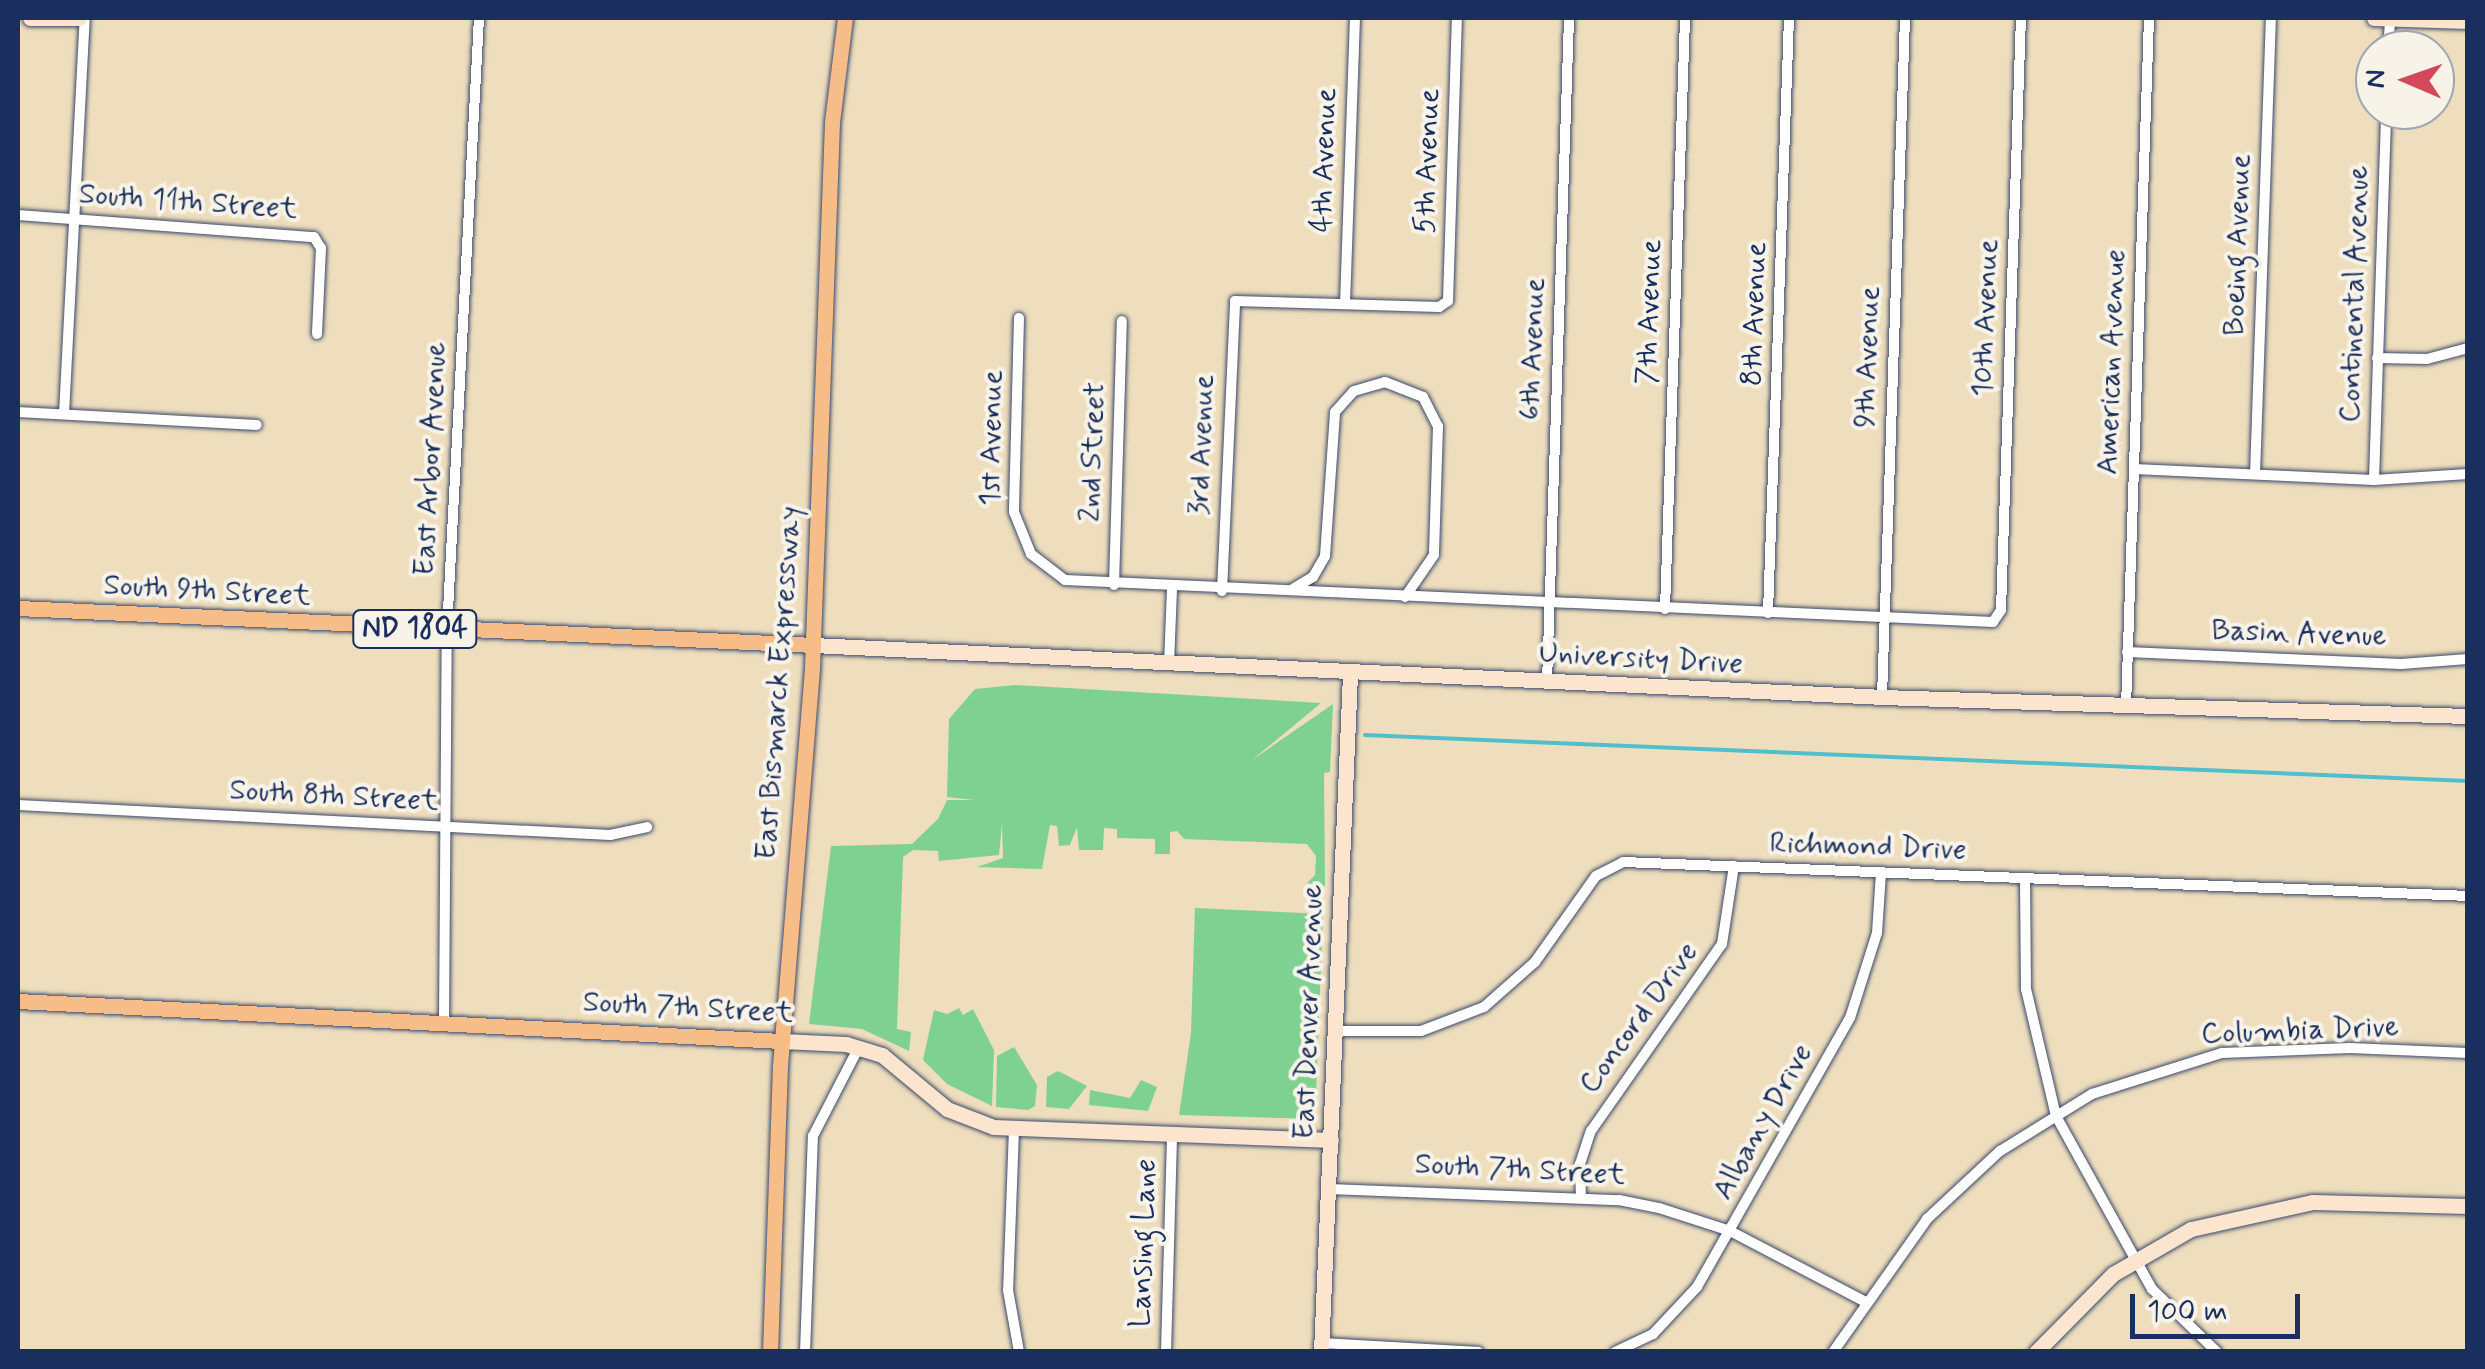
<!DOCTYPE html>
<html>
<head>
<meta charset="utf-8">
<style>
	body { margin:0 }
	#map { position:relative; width:2485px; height:1369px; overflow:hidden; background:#eedebd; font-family:Mynerve,sans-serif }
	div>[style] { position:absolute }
	.green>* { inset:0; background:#7fd192 }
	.stream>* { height:4px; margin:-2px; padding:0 2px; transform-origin:2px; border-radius:2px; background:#51becb }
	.roads { filter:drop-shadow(0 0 2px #3b496c) drop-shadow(0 0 2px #3b496c) }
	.street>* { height:10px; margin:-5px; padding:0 5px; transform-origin:5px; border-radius:5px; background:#fff }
	.secondary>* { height:15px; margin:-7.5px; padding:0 7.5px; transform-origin:7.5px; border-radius:7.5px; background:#fce5cf }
	.primary>* { height:15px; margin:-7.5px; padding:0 7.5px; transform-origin:7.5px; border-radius:7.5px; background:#f7bd88 }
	span { translate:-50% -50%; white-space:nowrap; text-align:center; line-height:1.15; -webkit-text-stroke:8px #f7f3e8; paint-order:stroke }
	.shield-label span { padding:2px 8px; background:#f7f3e8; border:2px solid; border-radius:8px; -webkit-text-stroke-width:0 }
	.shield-label { font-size:28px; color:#1b2f5e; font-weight:700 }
	.street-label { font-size:30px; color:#1b2f5e }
	.frame { position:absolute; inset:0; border:20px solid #1b2f5e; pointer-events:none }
	.north { position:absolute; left:2355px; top:30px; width:100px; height:100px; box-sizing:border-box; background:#f7f3e8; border:2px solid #9fa5b1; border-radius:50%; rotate:272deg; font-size:28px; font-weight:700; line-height:40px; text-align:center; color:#1b2f5e }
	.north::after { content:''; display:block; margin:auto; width:35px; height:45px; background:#d1495b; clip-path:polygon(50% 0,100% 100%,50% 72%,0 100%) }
	.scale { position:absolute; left:2130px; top:1294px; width:170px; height:45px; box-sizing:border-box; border:5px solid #1b2f5e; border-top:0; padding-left:12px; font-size:30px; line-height:35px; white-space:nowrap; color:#1b2f5e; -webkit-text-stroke:8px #f7f3e8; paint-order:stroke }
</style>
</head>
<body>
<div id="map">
	<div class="green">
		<div style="clip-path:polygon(1015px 685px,1321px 703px,1252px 760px,1333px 704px,1330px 772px,1324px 773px,1325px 886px,1307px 883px,1315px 875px,1316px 856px,1307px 844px,1184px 839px,1177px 831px,1170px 832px,1170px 854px,1155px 854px,1155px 839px,1117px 838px,1117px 829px,1104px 828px,1103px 850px,1079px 850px,1077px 827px,1070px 845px,1059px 846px,1057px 826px,1050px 825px,1042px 869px,977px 867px,1003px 858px,1002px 823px,999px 855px,939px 861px,938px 851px,913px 850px,903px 857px,897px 1029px,911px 1032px,909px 1051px,862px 1029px,809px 1024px,831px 846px,912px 844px,938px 819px,947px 800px,975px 800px,947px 797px,949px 719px,975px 689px)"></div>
		<div style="clip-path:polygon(1195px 908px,1323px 914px,1315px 1119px,1179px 1115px,1191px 1033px)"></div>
		<div style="clip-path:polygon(959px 1008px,963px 1015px,973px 1009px,994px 1050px,992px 1106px,947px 1084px,923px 1060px,934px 1010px,947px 1014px)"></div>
		<div style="clip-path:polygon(1014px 1047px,1037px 1085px,1035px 1106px,1028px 1110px,996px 1107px,997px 1056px)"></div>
		<div style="clip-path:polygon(1058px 1071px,1087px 1086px,1069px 1109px,1046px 1107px,1047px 1077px)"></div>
		<div style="clip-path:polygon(1141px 1080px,1157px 1087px,1148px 1111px,1089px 1105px,1090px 1090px,1130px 1098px)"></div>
	</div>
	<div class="stream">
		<div style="left:1365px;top:735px;width:1104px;rotate:2.39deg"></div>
	</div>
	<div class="roads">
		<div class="street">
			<div style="left:2388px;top:50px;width:32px;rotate:-86deg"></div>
			<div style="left:18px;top:215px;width:297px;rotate:4.3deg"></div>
			<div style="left:314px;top:237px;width:13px;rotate:58deg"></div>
			<div style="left:321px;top:248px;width:86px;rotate:92.7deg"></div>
			<div style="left:1345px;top:304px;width:286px;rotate:-88deg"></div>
			<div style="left:1019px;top:318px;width:194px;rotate:91.5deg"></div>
			<div style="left:1014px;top:512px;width:45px;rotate:68deg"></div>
			<div style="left:1031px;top:554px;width:43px;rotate:37.4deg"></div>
			<div style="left:1065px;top:580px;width:929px;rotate:2.59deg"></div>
			<div style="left:1993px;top:622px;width:14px;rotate:-56deg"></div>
			<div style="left:2001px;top:610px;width:592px;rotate:-88.07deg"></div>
			<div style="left:2377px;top:358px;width:50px;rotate:1.1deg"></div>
			<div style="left:2427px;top:359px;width:42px;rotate:-15deg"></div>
			<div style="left:18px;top:412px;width:239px;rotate:3.1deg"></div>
			<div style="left:64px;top:414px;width:397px;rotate:-87deg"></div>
			<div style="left:2134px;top:469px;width:240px;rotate:2.6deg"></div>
			<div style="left:2374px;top:480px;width:94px;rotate:-3.7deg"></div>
			<div style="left:2255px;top:474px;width:456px;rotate:-88deg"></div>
			<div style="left:2374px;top:480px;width:370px;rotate:-88.1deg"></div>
			<div style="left:1114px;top:585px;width:264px;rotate:-88.3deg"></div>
			<div style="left:1291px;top:590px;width:26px;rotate:-31deg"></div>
			<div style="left:1313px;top:577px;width:24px;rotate:-60deg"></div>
			<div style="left:1325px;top:556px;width:144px;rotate:-86deg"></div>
			<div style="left:1335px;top:412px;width:28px;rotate:-48deg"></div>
			<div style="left:1354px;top:391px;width:32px;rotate:-16deg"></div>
			<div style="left:1385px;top:382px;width:41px;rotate:21.5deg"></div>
			<div style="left:1423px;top:397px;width:33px;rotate:63deg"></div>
			<div style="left:1438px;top:426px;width:129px;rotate:91.8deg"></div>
			<div style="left:1434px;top:555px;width:51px;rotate:124.6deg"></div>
			<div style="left:1222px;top:591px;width:290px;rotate:-87.4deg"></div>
			<div style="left:1235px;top:301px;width:204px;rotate:1.7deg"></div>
			<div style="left:1439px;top:307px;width:11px;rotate:-34deg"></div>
			<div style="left:1448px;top:301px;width:283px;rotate:-88.2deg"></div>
			<div style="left:1665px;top:609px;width:591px;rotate:-88.06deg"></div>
			<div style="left:1768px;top:613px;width:595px;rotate:-87.98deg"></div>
			<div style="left:2127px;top:652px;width:274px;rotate:2.5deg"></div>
			<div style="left:2401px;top:664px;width:67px;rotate:-4.3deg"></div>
			<div style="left:1169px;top:664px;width:76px;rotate:-87.7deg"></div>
			<div style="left:1547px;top:682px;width:664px;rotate:-88.1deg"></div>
			<div style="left:1882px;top:697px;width:679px;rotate:-88.06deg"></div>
			<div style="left:2126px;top:707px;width:689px;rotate:-88.09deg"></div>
			<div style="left:18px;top:805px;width:593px;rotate:2.9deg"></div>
			<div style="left:610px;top:835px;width:38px;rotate:-12deg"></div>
			<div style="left:2025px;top:879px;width:110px;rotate:89.5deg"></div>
			<div style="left:2026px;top:989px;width:130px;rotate:76.7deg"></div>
			<div style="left:2056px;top:1116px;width:198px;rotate:61deg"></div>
			<div style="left:2152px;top:1289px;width:91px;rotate:44.1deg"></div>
			<div style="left:444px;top:1024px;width:394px;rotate:-89.6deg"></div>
			<div style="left:447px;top:630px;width:613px;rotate:-87.01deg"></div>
			<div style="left:1336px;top:1031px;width:85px"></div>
			<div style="left:1421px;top:1031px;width:67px;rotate:-20.9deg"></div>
			<div style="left:1484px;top:1007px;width:68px;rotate:-41.4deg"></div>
			<div style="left:1535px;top:962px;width:105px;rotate:-54.7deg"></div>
			<div style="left:1596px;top:876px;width:30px;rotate:-27deg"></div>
			<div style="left:1623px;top:862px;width:846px;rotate:2.3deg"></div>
			<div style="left:1014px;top:1129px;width:161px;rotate:92.1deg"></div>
			<div style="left:1008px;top:1290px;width:63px;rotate:79.9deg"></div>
			<div style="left:1329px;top:1189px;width:290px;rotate:2.2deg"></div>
			<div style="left:1619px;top:1200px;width:41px;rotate:11.3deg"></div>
			<div style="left:1659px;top:1208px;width:75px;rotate:17.9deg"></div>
			<div style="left:1730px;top:1231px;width:153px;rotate:27.6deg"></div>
			<div style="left:1581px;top:1198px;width:34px;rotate:-92deg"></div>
			<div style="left:1580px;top:1164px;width:35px;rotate:-72deg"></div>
			<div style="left:1591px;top:1131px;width:228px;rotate:-55deg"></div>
			<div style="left:1722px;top:944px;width:79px;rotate:-81.3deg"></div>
			<div style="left:1322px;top:1343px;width:157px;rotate:3.3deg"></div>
			<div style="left:805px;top:1352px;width:216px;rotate:-87.9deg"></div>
			<div style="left:813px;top:1136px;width:100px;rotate:-62.7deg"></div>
			<div style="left:1166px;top:1352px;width:217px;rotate:-88.4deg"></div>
			<div style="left:1615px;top:1352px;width:42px;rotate:-25.3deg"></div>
			<div style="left:1653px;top:1334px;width:64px;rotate:-46.9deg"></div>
			<div style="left:1697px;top:1287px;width:309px;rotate:-60.4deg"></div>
			<div style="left:1850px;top:1018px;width:89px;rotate:-72.4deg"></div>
			<div style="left:1877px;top:933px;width:61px;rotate:-86.2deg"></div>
			<div style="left:1833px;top:1352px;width:163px;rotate:-54.7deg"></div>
			<div style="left:1927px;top:1219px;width:100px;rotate:-43deg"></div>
			<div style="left:2000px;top:1151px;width:108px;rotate:-31.8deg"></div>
			<div style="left:2092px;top:1094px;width:136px;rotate:-17.5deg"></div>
			<div style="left:2222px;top:1053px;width:128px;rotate:-2.2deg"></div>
			<div style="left:2350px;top:1048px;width:118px;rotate:2.4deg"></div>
		</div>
		<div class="secondary">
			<div style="left:30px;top:18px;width:49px"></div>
			<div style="left:2374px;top:18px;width:94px;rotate:1.8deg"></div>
			<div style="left:813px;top:645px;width:1070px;rotate:2.78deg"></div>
			<div style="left:1882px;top:697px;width:586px;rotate:1.86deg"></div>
			<div style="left:782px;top:1041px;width:64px;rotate:2.7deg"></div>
			<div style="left:846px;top:1044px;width:38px;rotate:17deg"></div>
			<div style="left:882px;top:1055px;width:85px;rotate:39.7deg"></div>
			<div style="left:947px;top:1109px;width:50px;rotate:21deg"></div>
			<div style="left:994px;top:1127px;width:337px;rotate:2.2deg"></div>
			<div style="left:1321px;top:1352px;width:679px;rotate:-87.55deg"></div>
			<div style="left:2036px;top:1352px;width:110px;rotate:-45.4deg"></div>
			<div style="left:2113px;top:1274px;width:90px;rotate:-30deg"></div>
			<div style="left:2191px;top:1229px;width:125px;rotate:-12.5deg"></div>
			<div style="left:2313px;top:1202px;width:155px;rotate:1.5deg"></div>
		</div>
		<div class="primary">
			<div style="left:18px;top:608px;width:796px;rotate:2.66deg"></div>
			<div style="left:18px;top:1001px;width:765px;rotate:3deg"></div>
			<div style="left:770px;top:1352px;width:286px;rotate:-88deg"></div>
			<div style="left:780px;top:1066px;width:399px;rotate:-85.4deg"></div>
			<div style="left:812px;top:668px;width:546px;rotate:-87.9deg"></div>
			<div style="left:832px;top:122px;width:105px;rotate:-82.9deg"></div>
		</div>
	</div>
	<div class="shield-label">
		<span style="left:415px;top:629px">ND 1804</span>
	</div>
	<div class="street-label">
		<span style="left:1325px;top:160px;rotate:-88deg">4th Avenue</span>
		<span style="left:1428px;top:161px;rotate:-88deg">5th Avenue</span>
		<span style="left:188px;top:202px;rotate:4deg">South 11th Street</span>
		<span style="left:2238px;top:245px;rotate:-88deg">Boeing Avenue</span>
		<span style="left:2355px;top:294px;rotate:-88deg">Continental Avenue</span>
		<span style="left:1650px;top:312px;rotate:-88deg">7th Avenue</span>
		<span style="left:1755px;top:314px;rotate:-88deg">8th Avenue</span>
		<span style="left:1986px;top:318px;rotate:-88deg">10th Avenue</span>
		<span style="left:1533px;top:349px;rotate:-88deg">6th Avenue</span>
		<span style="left:1868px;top:357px;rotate:-88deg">9th Avenue</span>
		<span style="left:2112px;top:362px;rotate:-88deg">American Avenue</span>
		<span style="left:992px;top:438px;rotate:-89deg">1st Avenue</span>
		<span style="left:1202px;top:445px;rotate:-88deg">3rd Avenue</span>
		<span style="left:1093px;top:452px;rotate:-88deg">2nd Street</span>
		<span style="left:431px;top:459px;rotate:-87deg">East Arbor Avenue</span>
		<span style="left:207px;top:591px;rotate:3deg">South 9th Street</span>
		<span style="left:2299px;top:634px;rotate:2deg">Basin Avenue</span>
		<span style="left:1641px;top:659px;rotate:3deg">University Drive</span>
		<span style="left:779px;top:683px;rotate:-86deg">East Bismarck Expressway</span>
		<span style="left:334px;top:796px;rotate:3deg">South 8th Street</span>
		<span style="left:1868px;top:847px;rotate:2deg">Richmond Drive</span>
		<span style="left:688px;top:1008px;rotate:3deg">South 7th Street</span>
		<span style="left:1309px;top:1012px;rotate:-88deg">East Denver Avenue</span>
		<span style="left:1639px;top:1018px;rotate:-54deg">Concord Drive</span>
		<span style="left:2300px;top:1031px;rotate:-2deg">Columbia Drive</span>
		<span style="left:1763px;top:1122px;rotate:-61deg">Albany Drive</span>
		<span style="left:1520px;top:1170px;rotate:3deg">South 7th Street</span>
		<span style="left:1144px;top:1243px;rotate:-88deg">Lansing Lane</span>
	</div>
	<div class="frame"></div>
	<div class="north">N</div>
	<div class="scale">100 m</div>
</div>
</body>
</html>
